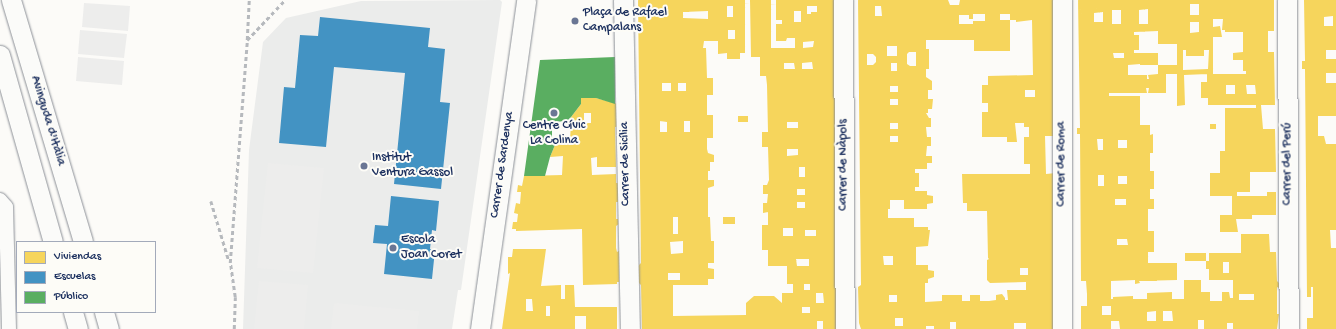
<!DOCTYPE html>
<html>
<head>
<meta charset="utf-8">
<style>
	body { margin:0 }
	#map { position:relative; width:1336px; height:329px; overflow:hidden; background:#fcfbf8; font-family:"Gochi Hand",sans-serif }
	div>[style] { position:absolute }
	.built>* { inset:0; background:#ebeceb }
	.green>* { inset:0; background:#ededec }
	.homes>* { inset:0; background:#f6d55c }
	.schools>* { inset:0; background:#4393c3 }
	.public>* { inset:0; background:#5aae61 }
	.path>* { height:2.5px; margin-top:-1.25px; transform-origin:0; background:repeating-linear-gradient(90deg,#b6b9bd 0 4px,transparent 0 7px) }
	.roads { filter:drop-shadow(0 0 1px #8c9097) drop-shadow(0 0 1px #8c9097) }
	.pedestrian>* { height:14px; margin:-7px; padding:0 7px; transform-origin:7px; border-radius:7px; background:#fbfbf9 }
	.minor>* { height:19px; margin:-9.5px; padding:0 9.5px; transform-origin:9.5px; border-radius:9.5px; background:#fbfbf9 }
	.dots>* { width:11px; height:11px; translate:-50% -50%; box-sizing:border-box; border:2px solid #fdfcf7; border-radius:50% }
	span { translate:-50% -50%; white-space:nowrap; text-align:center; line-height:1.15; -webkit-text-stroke:4px #fdfcf7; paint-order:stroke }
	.poi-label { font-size:13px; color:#1b2f5e }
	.left { translate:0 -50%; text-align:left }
	.street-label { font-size:13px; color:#1b2f5e }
	.legend { position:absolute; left:16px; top:241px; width:140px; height:72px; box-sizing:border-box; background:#fdfcf7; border:1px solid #a3aaba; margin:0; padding:5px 7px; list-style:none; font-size:12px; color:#1b2f5e }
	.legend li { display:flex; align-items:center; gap:8px; height:20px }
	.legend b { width:20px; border:1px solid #a3aaba }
</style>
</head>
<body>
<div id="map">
	<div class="built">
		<div style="clip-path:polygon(500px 0,502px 2px,461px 290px,458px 290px,452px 329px,243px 329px,249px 150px,263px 42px,286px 18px,361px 1px)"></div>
	</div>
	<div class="green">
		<div style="clip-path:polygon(84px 3px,130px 6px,128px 31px,82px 27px)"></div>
		<div style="clip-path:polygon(80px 30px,127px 34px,124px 58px,78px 54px)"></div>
		<div style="clip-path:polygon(78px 57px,124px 61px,122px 85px,76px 81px)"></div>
		<div style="clip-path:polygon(268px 163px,324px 168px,313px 273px,257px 268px)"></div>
		<div style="clip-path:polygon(259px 281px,308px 285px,304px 329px,254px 329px)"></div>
		<div style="clip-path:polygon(334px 303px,419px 311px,417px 329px,331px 329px)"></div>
	</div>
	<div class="homes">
		<div style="clip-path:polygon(evenodd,638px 0,745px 0,745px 53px,740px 53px,740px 59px,727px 59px,727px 53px,718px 54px,718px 41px,704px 41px,703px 48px,706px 48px,707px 78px,713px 78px,713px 95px,707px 95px,707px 115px,713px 115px,713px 138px,707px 138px,707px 149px,708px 153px,714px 155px,714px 162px,710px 162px,710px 171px,708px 171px,708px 180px,714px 180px,714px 186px,708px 188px,708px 217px,710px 217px,711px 241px,714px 241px,714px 263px,708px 263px,708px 268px,714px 269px,714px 279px,708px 279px,708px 285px,673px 285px,673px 316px,746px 315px,746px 303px,754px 296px,774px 296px,782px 303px,782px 293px,793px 293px,793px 284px,787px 284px,787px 266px,768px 266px,768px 250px,762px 250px,762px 225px,768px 225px,768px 212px,763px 213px,763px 203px,767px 203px,768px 194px,763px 194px,763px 185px,767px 185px,769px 180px,768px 147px,762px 147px,762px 132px,768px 132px,767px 85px,766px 76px,760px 76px,760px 57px,751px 57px,750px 0,771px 0,771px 48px,795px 48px,795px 38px,787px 38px,786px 41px,776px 41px,776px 24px,782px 24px,782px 20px,776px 20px,776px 0,834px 0,837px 329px,823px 329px,823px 321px,817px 321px,817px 329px,642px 329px,641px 285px,638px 282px,638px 266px,641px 263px,638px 0,727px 6px,733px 6px,733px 17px,727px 17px,727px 6px,638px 0,807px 6px,817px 6px,817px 12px,811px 12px,811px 14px,807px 14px,807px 6px,638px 0,708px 11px,708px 19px,683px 18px,683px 12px,708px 11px,638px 0,794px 11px,801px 11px,801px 22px,794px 22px,794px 11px,638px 0,728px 30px,735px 30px,735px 39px,728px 39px,728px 30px,638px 0,814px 41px,813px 47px,803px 48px,803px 42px,814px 41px,638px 0,812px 62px,813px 69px,802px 69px,802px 63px,812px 62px,638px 0,784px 63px,794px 63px,795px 69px,784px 69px,784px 63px,638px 0,662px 83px,671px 83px,671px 91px,662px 91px,662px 83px,638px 0,678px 83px,686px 83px,686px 91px,678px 91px,678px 83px,638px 0,660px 121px,667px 122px,667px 132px,660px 132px,660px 121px,638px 0,684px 121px,690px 121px,690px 132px,684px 132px,684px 121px,638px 0,787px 122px,798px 122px,798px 128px,787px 128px,787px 122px,638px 0,787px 149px,798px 149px,798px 155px,787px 156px,787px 149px,638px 0,799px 167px,805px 167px,805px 177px,799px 177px,799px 167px,638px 0,797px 189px,805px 189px,805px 195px,797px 195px,797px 189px,638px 0,797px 202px,805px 202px,805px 208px,797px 208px,797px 202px,638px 0,673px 217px,678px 217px,678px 234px,673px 234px,673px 217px,638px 0,783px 228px,793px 228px,793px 236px,783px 236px,783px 228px,638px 0,805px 230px,816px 230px,816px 236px,805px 236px,805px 230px,638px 0,683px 241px,683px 253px,671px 254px,670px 242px,683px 241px,638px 0,796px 259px,809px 259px,809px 266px,797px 266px,796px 259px,638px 0,668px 273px,680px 273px,680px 280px,668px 280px,668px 273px,638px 0,804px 284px,810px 284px,810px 290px,804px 290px,804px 284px,638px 0,816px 293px,823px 293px,824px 303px,816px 303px,816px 293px,638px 0,802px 307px,810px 307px,810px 313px,802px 313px,802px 307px)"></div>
		<div style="clip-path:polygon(evenodd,858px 0,948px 0,950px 5px,959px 5px,960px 0,1054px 0,1055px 136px,1045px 136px,1046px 174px,1056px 173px,1058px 329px,1026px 329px,1026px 323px,1014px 323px,1014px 329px,956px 329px,956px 322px,950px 322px,950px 329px,934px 329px,934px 326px,926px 326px,926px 329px,861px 329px,859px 323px,858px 287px,861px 285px,858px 0,875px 6px,881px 6px,882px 16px,875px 16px,875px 6px,858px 0,973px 14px,985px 14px,985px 21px,973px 21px,973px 24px,959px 24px,959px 15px,969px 15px,969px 19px,973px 19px,973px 14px,858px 0,1000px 14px,1010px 14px,1010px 20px,1016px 20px,1016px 22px,1032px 20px,1033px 75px,988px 76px,988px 85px,982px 85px,982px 103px,988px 103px,988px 112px,982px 112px,982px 137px,1007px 137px,1007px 142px,1017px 142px,1015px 123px,1024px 123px,1024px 127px,1029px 127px,1029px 137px,1024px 137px,1024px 164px,1030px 164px,1030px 174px,962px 174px,963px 203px,967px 203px,967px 211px,987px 211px,988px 258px,989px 259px,987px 260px,987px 280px,990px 283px,1026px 282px,1026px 290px,1007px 290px,1008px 300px,1005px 300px,1005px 298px,1002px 294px,996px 295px,996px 300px,989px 301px,980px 301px,980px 295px,970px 295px,970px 301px,962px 301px,962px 295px,942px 295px,942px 301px,925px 302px,925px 283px,928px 283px,928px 279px,934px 277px,934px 271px,928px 270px,928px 265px,916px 265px,916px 247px,928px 246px,930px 230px,928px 230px,928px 227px,914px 227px,914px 218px,888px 218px,888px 209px,890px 209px,890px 200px,904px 200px,904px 209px,927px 209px,927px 204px,933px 203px,933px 196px,927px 195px,927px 191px,915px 191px,915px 187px,919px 187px,919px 173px,915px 173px,915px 169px,927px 169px,927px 163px,932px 163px,932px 156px,926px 156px,927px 146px,931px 146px,931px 137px,927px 137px,926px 127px,931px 127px,931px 118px,929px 118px,926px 113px,928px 113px,928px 109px,932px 109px,933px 99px,928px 99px,928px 90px,932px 90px,932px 81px,926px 77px,926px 69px,929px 69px,929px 49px,926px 49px,926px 40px,974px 40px,974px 51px,1010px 51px,1010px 20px,1000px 20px,1000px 14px,858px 0,887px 46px,897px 46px,897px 56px,887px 56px,887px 46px,858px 0,909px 52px,916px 52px,916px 66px,910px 66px,907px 64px,907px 54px,909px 52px,858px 0,867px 54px,873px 54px,876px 57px,876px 62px,873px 65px,867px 65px,867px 54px,858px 0,891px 63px,897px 63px,897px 71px,891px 71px,891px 63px,858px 0,890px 86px,898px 86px,898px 92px,890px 92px,890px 86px,858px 0,1025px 90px,1035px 90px,1035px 97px,1025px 97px,1025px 90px,858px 0,890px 99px,898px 99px,898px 105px,890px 105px,890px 99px,858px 0,890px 123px,898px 123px,898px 129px,890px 129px,890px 123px,858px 0,890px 136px,898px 136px,898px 142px,890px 142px,890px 136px,858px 0,883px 256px,893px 256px,893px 265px,884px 265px,883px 256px,858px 0,1020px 268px,1028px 268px,1028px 275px,1020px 275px,1020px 268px,858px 0,889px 295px,897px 295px,897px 302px,889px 302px,889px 295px,858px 0,895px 318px,903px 318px,903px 326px,895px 326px,895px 318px)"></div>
		<div style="clip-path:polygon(evenodd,1078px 0,1274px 0,1274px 31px,1268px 31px,1268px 52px,1274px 52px,1275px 105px,1261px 105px,1263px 129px,1275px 129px,1276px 172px,1250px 172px,1250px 192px,1237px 192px,1237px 196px,1267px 196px,1267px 192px,1276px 192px,1276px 215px,1252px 215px,1252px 219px,1236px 219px,1238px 232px,1220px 232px,1220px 215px,1232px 215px,1232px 196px,1210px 196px,1210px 173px,1220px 173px,1220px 151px,1225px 151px,1225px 108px,1256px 108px,1256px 105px,1208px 105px,1208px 98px,1201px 98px,1201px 82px,1207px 82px,1207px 74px,1184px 75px,1185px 105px,1177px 106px,1177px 74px,1166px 74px,1166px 93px,1148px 93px,1149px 88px,1146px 88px,1147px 93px,1109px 93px,1109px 96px,1140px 96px,1140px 125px,1150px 125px,1150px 135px,1153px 134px,1153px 153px,1150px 153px,1150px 171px,1154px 171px,1154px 189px,1150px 189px,1150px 199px,1154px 199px,1154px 209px,1148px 209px,1148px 231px,1154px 231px,1154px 252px,1148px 252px,1148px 263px,1177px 263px,1177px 280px,1139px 281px,1140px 283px,1135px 284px,1135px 280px,1111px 281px,1111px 299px,1113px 299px,1113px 297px,1133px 296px,1133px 299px,1147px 299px,1147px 293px,1172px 292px,1172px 299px,1184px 299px,1184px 280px,1201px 280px,1201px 292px,1210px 292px,1210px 301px,1222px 301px,1222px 292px,1229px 292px,1230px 298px,1233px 298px,1233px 280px,1209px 280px,1209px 269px,1206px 269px,1206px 261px,1209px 261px,1209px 253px,1241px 253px,1241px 234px,1269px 234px,1270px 252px,1276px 252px,1277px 281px,1279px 283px,1279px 288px,1277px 287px,1277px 314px,1279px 314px,1277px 329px,1233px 329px,1233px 323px,1227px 323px,1227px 329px,1204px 329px,1204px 320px,1198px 320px,1198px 329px,1120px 329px,1119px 321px,1111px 321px,1111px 329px,1081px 329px,1081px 306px,1087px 306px,1087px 294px,1086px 281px,1081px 281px,1080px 134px,1077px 134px,1077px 128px,1080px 128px,1078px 0,1190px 4px,1199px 4px,1199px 15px,1190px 15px,1190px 4px,1078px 0,1148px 9px,1148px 24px,1139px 24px,1139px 10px,1148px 9px,1078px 0,1112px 10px,1121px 10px,1121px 24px,1112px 24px,1112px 10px,1078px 0,1103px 12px,1103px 22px,1094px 22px,1094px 13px,1103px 12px,1078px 0,1213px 19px,1223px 19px,1222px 30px,1225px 30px,1225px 32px,1243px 32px,1243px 52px,1233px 53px,1233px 60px,1243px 60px,1243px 71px,1246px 71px,1246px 74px,1213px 74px,1213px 37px,1222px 37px,1220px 26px,1213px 27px,1213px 19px,1078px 0,1190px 22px,1199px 22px,1199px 32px,1190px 33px,1190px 22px,1078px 0,1158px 31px,1158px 44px,1177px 44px,1177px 65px,1158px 65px,1158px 74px,1148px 75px,1149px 79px,1147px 79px,1147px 75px,1128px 75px,1128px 65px,1140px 64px,1140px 65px,1158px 65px,1158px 53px,1134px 53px,1134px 50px,1139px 50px,1139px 35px,1134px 35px,1134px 32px,1158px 31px,1078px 0,1183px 50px,1186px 50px,1186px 56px,1204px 56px,1204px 50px,1209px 50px,1208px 69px,1183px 70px,1183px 50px,1078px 0,1113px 53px,1124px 53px,1124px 58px,1114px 58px,1113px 53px,1078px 0,1226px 85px,1235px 85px,1235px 94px,1226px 94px,1226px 85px,1078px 0,1246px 85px,1255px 85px,1256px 94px,1247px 94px,1246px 85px,1078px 0,1097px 139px,1103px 139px,1103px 150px,1098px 150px,1097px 139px,1078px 0,1118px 140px,1127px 140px,1127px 148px,1118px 148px,1118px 140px,1078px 0,1098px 175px,1104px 175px,1104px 186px,1098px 186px,1098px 175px,1078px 0,1118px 176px,1127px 176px,1127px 184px,1118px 184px,1118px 176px,1078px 0,1115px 199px,1126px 199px,1126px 205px,1115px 205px,1115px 199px,1078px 0,1117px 239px,1127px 239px,1128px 245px,1117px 245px,1117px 239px,1078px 0,1223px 262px,1229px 262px,1229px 273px,1223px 273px,1223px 262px,1078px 0,1239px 294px,1254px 294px,1254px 300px,1239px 300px,1239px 294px,1078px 0,1102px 306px,1111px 306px,1111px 315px,1102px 315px,1102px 306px,1078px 0,1156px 311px,1156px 321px,1147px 321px,1147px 312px,1156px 311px,1078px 0,1163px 311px,1172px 311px,1173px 321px,1163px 321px,1163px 311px)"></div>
		<div style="clip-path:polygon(evenodd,1304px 0,1336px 0,1336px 50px,1326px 50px,1326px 59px,1336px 59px,1336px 73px,1326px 73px,1326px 83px,1336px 83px,1336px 116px,1318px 116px,1318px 136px,1324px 136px,1326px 144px,1336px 144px,1336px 230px,1330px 230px,1331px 248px,1336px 248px,1336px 329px,1307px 329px,1307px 318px,1313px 318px,1313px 287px,1311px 287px,1311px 297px,1307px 297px,1305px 69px,1302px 69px,1302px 61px,1305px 61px,1304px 0,1333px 16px,1333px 26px,1324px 26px,1324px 17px,1333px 16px)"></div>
		<div style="clip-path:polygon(evenodd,581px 98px,596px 98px,618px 104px,618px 127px,615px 127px,616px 167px,597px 167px,597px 157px,591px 158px,592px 175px,616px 174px,616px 183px,618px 183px,618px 202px,616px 202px,616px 219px,618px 219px,619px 224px,616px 226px,616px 248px,617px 252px,619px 251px,619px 282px,617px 282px,617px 284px,583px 285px,582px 229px,516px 231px,516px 229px,512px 229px,513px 222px,517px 222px,518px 214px,514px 213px,516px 203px,520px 204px,521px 192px,517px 192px,518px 185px,522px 186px,524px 176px,562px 175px,563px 156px,550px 157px,557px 140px,570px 139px,571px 124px,568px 121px,581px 104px,581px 98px,584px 113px,591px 113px,591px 123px,584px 123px,584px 113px)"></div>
		<div style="clip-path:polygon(738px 116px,748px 116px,748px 122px,738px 122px)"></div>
		<div style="clip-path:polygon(1210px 124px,1216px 124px,1216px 129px,1210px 129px)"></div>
		<div style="clip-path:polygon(723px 217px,735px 217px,735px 224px,723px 224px)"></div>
		<div style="clip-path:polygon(evenodd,513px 249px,546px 249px,541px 286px,561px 285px,561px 299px,565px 299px,565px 285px,574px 285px,575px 307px,617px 307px,617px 329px,586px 329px,586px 316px,575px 316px,575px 329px,502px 329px,510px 273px,508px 274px,508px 257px,512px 257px,513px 249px,526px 299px,532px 299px,533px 311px,526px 311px,526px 299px,513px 249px,546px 306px,550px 306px,550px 316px,546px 316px,546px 306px)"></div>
		<div style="clip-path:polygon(1185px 253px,1206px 253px,1206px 261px,1185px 261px)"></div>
	</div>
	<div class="schools">
		<div style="clip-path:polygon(320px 17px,430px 28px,428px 47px,445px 49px,440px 102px,450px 103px,441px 189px,394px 184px,405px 73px,334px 67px,326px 147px,279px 143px,284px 87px,295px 88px,300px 35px,318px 36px)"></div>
		<div style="clip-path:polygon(391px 196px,439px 201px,436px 231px,432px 230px,430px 249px,435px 250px,432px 279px,384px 274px,387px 244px,373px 243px,375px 225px,388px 226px)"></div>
	</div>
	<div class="public">
		<div style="clip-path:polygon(615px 57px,615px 104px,596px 98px,581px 98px,581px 104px,568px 121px,552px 122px,552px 140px,557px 140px,550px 157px,545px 176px,524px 176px,540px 60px)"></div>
	</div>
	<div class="path">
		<div style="left:247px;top:40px;width:40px;rotate:-87.1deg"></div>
		<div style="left:211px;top:201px;width:63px;rotate:73.3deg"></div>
		<div style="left:234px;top:329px;width:32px;rotate:-88deg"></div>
		<div style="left:235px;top:297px;width:34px;rotate:-98deg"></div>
		<div style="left:230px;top:263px;width:224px;rotate:-85.6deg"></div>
		<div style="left:247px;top:40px;width:55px;rotate:-46.5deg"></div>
	</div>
	<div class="roads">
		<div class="pedestrian">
			<div style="left:0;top:200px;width:9px;rotate:49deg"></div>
			<div style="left:6px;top:207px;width:122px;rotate:88.6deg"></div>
		</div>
		<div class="minor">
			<div style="left:11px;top:0;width:252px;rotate:73.4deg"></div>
			<div style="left:623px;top:0;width:329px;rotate:88.8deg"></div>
			<div style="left:843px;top:0;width:329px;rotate:89.7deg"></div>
			<div style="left:1062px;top:0;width:329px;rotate:90deg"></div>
			<div style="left:1287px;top:0;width:329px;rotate:89.7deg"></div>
			<div style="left:0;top:55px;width:194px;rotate:74.2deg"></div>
			<div style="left:73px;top:312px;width:18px;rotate:74deg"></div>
			<div style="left:104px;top:312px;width:18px;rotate:74deg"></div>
			<div style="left:480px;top:329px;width:332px;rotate:-82deg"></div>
		</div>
	</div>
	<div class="dots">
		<div style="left:575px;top:21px;background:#6a7694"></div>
		<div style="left:554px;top:113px;background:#6a7694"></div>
		<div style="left:364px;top:166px;background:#6a7694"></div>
		<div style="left:393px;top:248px;background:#6a7694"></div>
	</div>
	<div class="poi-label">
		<span class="left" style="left:583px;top:21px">Plaça de Rafael<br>Campalans</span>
		<span style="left:554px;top:134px">Centre Cívic<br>La Colina</span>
		<span class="left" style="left:372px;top:166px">Institut<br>Ventura Gassol</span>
		<span class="left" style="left:401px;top:248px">Escola<br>Joan Coret</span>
	</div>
	<div class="street-label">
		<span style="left:47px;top:121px;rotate:73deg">Avinguda d'Itàlia</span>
		<span style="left:626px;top:164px;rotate:-91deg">Carrer de Sicília</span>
		<span style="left:1062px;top:164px;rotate:-90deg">Carrer de Roma</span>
		<span style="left:1288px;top:164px;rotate:-90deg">Carrer del Perú</span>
		<span style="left:503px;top:165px;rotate:-82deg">Carrer de Sardenya</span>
		<span style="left:844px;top:165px;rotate:-90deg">Carrer de Nàpols</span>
	</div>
	<ul class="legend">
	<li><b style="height:11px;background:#f6d55c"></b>Viviendas</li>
	<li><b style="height:11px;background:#4393c3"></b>Escuelas</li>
	<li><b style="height:11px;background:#5aae61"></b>Público</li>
	</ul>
</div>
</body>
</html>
